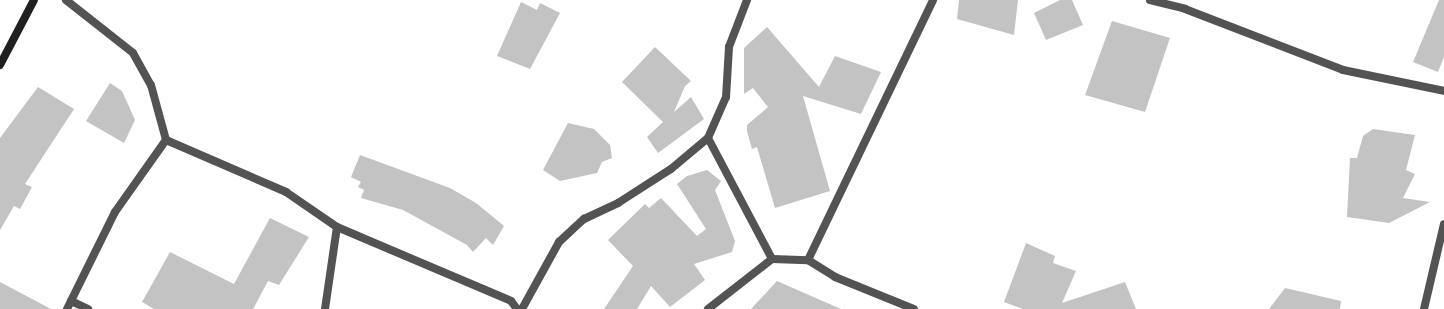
<!DOCTYPE html>
<html>
<head>
<meta charset="utf-8">
<style>
	body { margin:0 }
	#map { position:relative; width:1444px; height:309px; overflow:hidden; background:#fff; font-family:Figtree,sans-serif }
	div>[style] { position:absolute }
	.building>* { inset:0; background:#c3c3c3 }
	.street>* { height:8px; margin:-4px; padding:0 4px; transform-origin:4px; border-radius:4px; background:#535353 }
	.secondary>* { height:8px; margin:-4px; padding:0 4px; transform-origin:4px; border-radius:4px; background:#202020 }
	span { translate:-50% -50%; white-space:nowrap; text-align:center; line-height:1.15; -webkit-text-stroke:4px #fff; paint-order:stroke }
</style>
</head>
<body>
<div id="map">
	<div class="building">
		<div style="clip-path:polygon(959px 0,1018px 0,1014px 35px,957px 19px)"></div>
		<div style="clip-path:polygon(1060px 0,1072px 0,1083px 25px,1046px 40px,1034px 13px)"></div>
		<div style="clip-path:polygon(1439px 0,1444px 0,1444px 57px,1438px 72px,1413px 62px)"></div>
		<div style="clip-path:polygon(521px 2px,537px 10px,540px 3px,560px 13px,530px 69px,497px 56px)"></div>
		<div style="clip-path:polygon(1112px 21px,1170px 38px,1145px 112px,1085px 95px)"></div>
		<div style="clip-path:polygon(767px 27px,819px 87px,835px 56px,881px 72px,861px 114px,803px 96px,830px 191px,775px 208px,757px 147px,752px 149px,747px 131px,747px 125px,768px 107px,753px 88px,744px 94px,744px 48px)"></div>
		<div style="clip-path:polygon(655px 47px,691px 81px,685px 86px,674px 112px,691px 97px,704px 119px,658px 153px,647px 137px,663px 122px,622px 82px)"></div>
		<div style="clip-path:polygon(110px 83px,122px 91px,135px 120px,124px 143px,86px 121px)"></div>
		<div style="clip-path:polygon(38px 87px,74px 109px,25px 184px,32px 187px,20px 209px,14px 206px,0 230px,0 138px)"></div>
		<div style="clip-path:polygon(568px 123px,594px 129px,610px 145px,612px 158px,602px 162px,597px 173px,560px 181px,543px 170px)"></div>
		<div style="clip-path:polygon(1373px 129px,1415px 135px,1406px 170px,1415px 174px,1403px 198px,1430px 202px,1389px 223px,1347px 217px,1350px 158px,1357px 158px,1363px 136px)"></div>
		<div style="clip-path:polygon(360px 155px,450px 188px,476px 203px,504px 226px,493px 245px,486px 238px,473px 252px,467px 245px,403px 210px,361px 198px,364px 190px,358px 187px,361px 182px,351px 177px)"></div>
		<div style="clip-path:polygon(707px 170px,721px 181px,715px 190px,735px 241px,732px 252px,694px 264px,705px 280px,670px 307px,651px 286px,637px 309px,604px 309px,633px 266px,608px 240px,645px 204px,649px 208px,661px 198px,697px 236px,706px 229px,677px 184px,687px 176px)"></div>
		<div style="clip-path:polygon(270px 218px,309px 237px,279px 285px,268px 281px,253px 309px,154px 309px,142px 302px,170px 252px,234px 284px)"></div>
		<div style="clip-path:polygon(1026px 243px,1055px 256px,1053px 263px,1076px 271px,1062px 303px,1125px 282px,1136px 309px,1023px 309px,1004px 302px)"></div>
		<div style="clip-path:polygon(777px 281px,841px 309px,751px 309px)"></div>
		<div style="clip-path:polygon(0 282px,51px 309px,0 309px)"></div>
		<div style="clip-path:polygon(1285px 288px,1341px 301px,1340px 309px,1269px 309px)"></div>
	</div>
	<div class="street">
		<div style="left:66px;top:0;width:85px;rotate:38.3deg"></div>
		<div style="left:133px;top:53px;width:37px;rotate:61deg"></div>
		<div style="left:151px;top:85px;width:57px;rotate:74.7deg"></div>
		<div style="left:166px;top:140px;width:131px;rotate:23.4deg"></div>
		<div style="left:286px;top:192px;width:62px;rotate:34.5deg"></div>
		<div style="left:337px;top:227px;width:189px;rotate:23deg"></div>
		<div style="left:511px;top:301px;width:10px;rotate:53deg"></div>
		<div style="left:747px;top:0;width:50px;rotate:111deg"></div>
		<div style="left:729px;top:47px;width:50px;rotate:93.4deg"></div>
		<div style="left:726px;top:97px;width:45px;rotate:113.7deg"></div>
		<div style="left:708px;top:138px;width:137px;rotate:62.1deg"></div>
		<div style="left:1150px;top:0;width:36px;rotate:14deg"></div>
		<div style="left:1185px;top:9px;width:169px;rotate:21.1deg"></div>
		<div style="left:1343px;top:70px;width:103px;rotate:11.7deg"></div>
		<div style="left:808px;top:260px;width:288px;rotate:-64.3deg"></div>
		<div style="left:71px;top:301px;width:19px;rotate:25deg"></div>
		<div style="left:67px;top:309px;width:108px;rotate:-63.7deg"></div>
		<div style="left:115px;top:212px;width:88px;rotate:-54.7deg"></div>
		<div style="left:325px;top:309px;width:83px;rotate:-81.7deg"></div>
		<div style="left:522px;top:309px;width:77px;rotate:-61.1deg"></div>
		<div style="left:559px;top:242px;width:34px;rotate:-43deg"></div>
		<div style="left:584px;top:219px;width:38px;rotate:-25deg"></div>
		<div style="left:618px;top:203px;width:63px;rotate:-32.7deg"></div>
		<div style="left:671px;top:169px;width:48px;rotate:-40deg"></div>
		<div style="left:708px;top:309px;width:81px;rotate:-38deg"></div>
		<div style="left:772px;top:259px;width:36px;rotate:2deg"></div>
		<div style="left:808px;top:260px;width:32px;rotate:32deg"></div>
		<div style="left:835px;top:277px;width:85px;rotate:22.1deg"></div>
		<div style="left:1424px;top:309px;width:87px;rotate:-76.8deg"></div>
	</div>
	<div class="secondary">
		<div style="left:0;top:65px;width:73px;rotate:-62.4deg"></div>
	</div>
</div>
</body>
</html>
